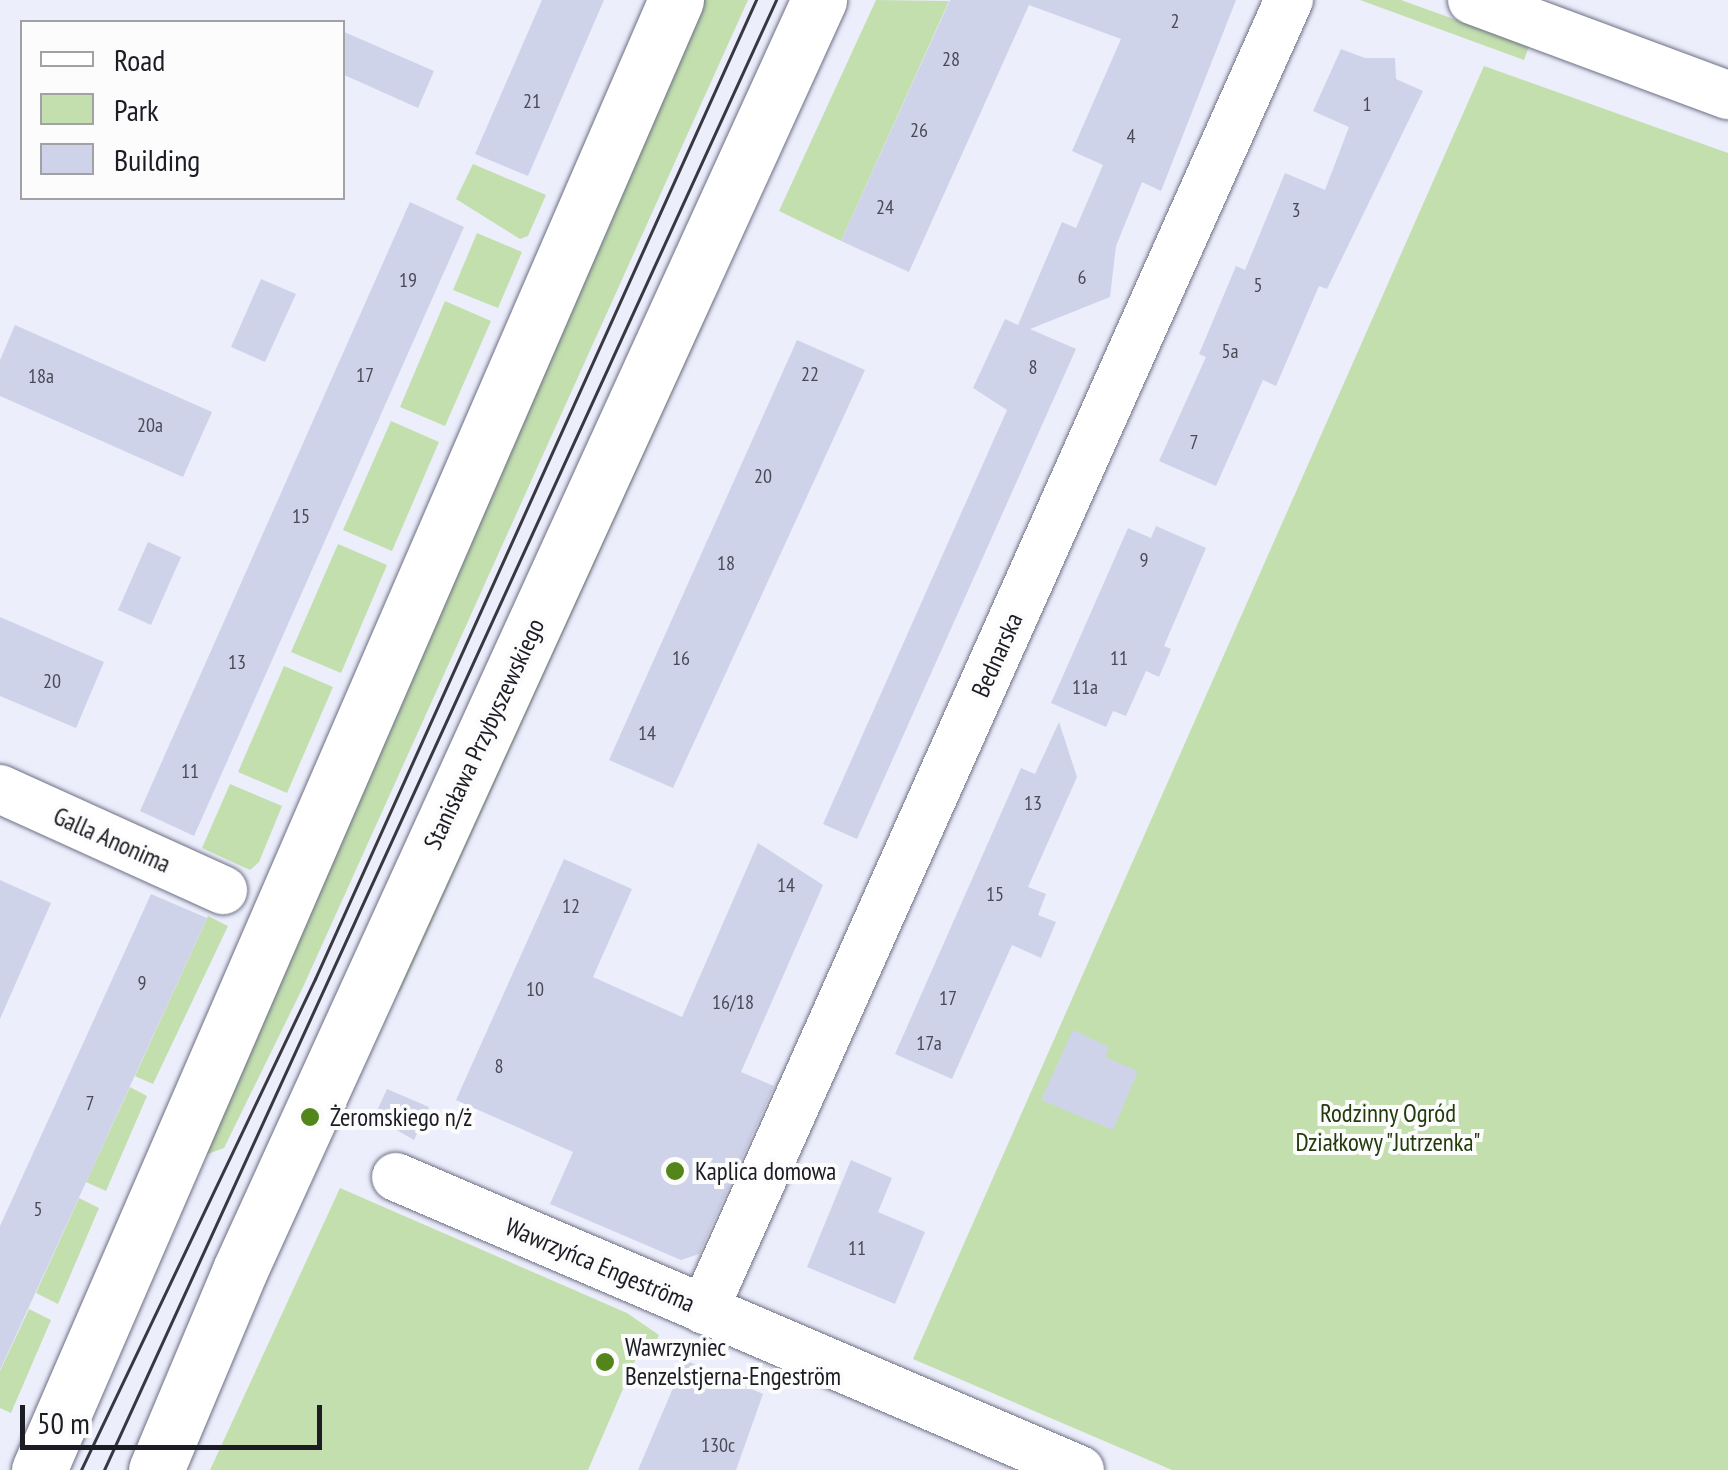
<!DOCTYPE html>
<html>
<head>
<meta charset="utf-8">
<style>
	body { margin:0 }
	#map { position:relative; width:1728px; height:1470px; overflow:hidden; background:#eceefc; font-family:"PT Sans Narrow",sans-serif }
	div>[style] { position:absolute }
	.green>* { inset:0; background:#c3dfae }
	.building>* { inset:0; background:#cfd3ea }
	.roads { filter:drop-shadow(0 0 2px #6d7084) drop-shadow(0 0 2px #6d7084) }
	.minor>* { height:48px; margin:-24px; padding:0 24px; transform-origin:24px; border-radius:24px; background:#fff }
	.major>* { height:55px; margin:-27.5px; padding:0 27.5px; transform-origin:27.5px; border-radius:27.5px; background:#fff }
	.tram>* { height:2.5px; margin:-1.25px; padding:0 1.25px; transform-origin:1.25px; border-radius:1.25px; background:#373841 }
	.dots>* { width:28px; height:28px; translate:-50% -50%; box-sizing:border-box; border:5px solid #fcfcfc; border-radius:50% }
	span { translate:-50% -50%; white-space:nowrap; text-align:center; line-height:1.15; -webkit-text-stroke:8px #fcfcfc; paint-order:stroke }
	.number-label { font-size:20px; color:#484a56 }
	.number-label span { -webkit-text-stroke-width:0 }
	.street-label { font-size:25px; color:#1b1c24 }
	.park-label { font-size:25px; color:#233b0c }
	.poi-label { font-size:25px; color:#1b1c24 }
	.left { translate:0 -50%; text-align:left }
	.legend { position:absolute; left:20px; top:20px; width:325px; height:180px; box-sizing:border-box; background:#fcfcfc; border:2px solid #a2a2a6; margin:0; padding:12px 18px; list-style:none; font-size:30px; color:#1b1c24 }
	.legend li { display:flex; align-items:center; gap:20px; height:50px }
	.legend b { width:50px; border:2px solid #a2a2a6 }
	.scale { position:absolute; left:20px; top:1405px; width:302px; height:45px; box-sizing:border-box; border:5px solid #1b1c24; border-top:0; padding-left:12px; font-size:30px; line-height:35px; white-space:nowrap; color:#1b1c24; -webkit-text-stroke:8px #fcfcfc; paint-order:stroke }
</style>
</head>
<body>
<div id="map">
	<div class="green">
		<div style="clip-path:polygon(699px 0,748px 0,304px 985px,224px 1148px,202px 1156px)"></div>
		<div style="clip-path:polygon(876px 0,949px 1px,841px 241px,779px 211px)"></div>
		<div style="clip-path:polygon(1360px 0,1401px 0,1529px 46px,1524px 60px)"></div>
		<div style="clip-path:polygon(1484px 66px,1728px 153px,1728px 1470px,1172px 1470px,913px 1359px)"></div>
		<div style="clip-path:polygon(473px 164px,546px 195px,528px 236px,520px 239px,456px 199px)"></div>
		<div style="clip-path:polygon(477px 233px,522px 252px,498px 308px,453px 290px)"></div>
		<div style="clip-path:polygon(715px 298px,400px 992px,394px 992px,709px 301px)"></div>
		<div style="clip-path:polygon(445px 301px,491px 321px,445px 426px,400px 407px)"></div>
		<div style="clip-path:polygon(391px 421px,439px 442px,392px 551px,343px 530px)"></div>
		<div style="clip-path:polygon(338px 544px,387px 565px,341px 673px,291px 652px)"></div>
		<div style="clip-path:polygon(284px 666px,333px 687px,287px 793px,238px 772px)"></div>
		<div style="clip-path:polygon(230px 784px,282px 806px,259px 862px,250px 870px,202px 848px)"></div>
		<div style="clip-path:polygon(208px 916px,228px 926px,153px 1084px,135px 1076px)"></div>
		<div style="clip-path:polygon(130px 1087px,147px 1096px,106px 1191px,86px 1182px)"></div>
		<div style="clip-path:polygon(340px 1188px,627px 1313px,659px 1335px,649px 1358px,638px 1354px,588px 1470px,210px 1470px)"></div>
		<div style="clip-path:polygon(79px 1198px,99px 1208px,58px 1304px,36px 1293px)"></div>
		<div style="clip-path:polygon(29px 1309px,51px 1320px,11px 1413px,0 1408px,0 1371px)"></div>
	</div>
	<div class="building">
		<div style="clip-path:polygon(542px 0,604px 0,528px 176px,475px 154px)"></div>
		<div style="clip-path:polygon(950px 0,1236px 0,1161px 191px,1142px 182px,1116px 246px,1110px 297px,1030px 329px,1076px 349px,857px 839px,823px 824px,1007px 410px,973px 388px,1005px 319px,1018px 325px,1062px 222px,1076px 228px,1103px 165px,1072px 151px,1121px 39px,1029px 5px,909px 272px,841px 241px)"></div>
		<div style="clip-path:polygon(342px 31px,434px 71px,418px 108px,342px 74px)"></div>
		<div style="clip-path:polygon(1341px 49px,1365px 58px,1395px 58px,1396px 79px,1423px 91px,1327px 289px,1319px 286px,1276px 386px,1263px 380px,1216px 486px,1159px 461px,1206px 357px,1199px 354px,1236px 266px,1245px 270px,1285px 173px,1325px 190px,1349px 127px,1313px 111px)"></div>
		<div style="clip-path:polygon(410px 202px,464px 227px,194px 836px,140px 811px)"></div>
		<div style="clip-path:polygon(261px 279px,296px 294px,265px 362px,231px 347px)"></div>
		<div style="clip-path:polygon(15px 325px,212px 412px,183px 477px,0 396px,0 360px)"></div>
		<div style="clip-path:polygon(797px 340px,865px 370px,673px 788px,609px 760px)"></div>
		<div style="clip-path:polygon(1156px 526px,1206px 548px,1164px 646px,1171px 649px,1159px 677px,1146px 671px,1126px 716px,1113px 711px,1106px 727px,1051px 703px,1128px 528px,1151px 538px)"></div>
		<div style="clip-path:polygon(148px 542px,181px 557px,151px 625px,118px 610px)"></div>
		<div style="clip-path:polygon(0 617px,104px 662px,76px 728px,0 696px)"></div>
		<div style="clip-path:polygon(1059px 722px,1077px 777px,1028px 887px,1046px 894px,1038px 915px,1056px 922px,1041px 958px,1012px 945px,952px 1079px,895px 1054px,1021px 768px,1035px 774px)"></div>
		<div style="clip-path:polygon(758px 843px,823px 885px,741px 1072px,774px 1086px,699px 1254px,681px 1260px,550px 1204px,573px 1152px,456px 1100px,564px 859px,632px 889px,593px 977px,682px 1017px)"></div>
		<div style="clip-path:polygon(0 880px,51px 903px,0 1019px)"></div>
		<div style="clip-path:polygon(151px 894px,207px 918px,0 1370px,0 1226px)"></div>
		<div style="clip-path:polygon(1073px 1030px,1109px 1047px,1105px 1057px,1138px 1071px,1113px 1130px,1041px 1100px)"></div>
		<div style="clip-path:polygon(387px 1089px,429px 1107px,414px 1140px,374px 1117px)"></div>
		<div style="clip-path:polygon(851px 1160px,892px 1178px,878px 1212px,925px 1232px,895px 1304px,807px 1267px)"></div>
		<div style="clip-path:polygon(685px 1360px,763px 1394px,736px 1470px,638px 1470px)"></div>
	</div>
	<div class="roads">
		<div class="minor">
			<div style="left:1472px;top:0;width:273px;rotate:20.4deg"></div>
			<div style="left:0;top:789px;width:245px;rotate:24.4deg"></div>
			<div style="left:396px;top:1177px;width:744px;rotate:23.19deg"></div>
			<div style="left:704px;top:1310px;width:1435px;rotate:-65.94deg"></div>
		</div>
		<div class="major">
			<div style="left:39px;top:1470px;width:1602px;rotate:-66.57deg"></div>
			<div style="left:156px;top:1470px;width:217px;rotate:-67.2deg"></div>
			<div style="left:240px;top:1270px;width:1396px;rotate:-65.49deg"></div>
		</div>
	</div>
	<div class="tram">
		<div style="left:81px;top:1470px;width:544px;rotate:-64.52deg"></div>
		<div style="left:315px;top:979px;width:1074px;rotate:-65.75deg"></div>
		<div style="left:104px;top:1470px;width:1616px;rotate:-65.43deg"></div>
	</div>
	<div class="dots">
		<div style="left:310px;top:1117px;background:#52851a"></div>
		<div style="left:675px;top:1171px;background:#52851a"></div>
		<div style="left:605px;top:1362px;background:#52851a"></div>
	</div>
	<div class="number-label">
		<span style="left:1175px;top:21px">2</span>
		<span style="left:951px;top:59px">28</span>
		<span style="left:532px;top:101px">21</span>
		<span style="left:1367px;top:104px">1</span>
		<span style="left:919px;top:130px">26</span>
		<span style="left:1131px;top:136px">4</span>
		<span style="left:885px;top:207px">24</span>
		<span style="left:1296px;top:210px">3</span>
		<span style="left:1082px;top:277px">6</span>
		<span style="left:408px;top:280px">19</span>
		<span style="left:1258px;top:285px">5</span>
		<span style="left:1230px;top:351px">5a</span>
		<span style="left:1033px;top:367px">8</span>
		<span style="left:810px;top:374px">22</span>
		<span style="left:365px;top:375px">17</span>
		<span style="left:41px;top:376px">18a</span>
		<span style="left:150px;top:425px">20a</span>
		<span style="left:1194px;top:442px">7</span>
		<span style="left:763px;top:476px">20</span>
		<span style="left:301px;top:516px">15</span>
		<span style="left:1144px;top:560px">9</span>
		<span style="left:726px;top:563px">18</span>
		<span style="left:681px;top:658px">16</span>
		<span style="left:1119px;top:658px">11</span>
		<span style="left:237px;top:662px">13</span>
		<span style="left:52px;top:681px">20</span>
		<span style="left:1085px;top:687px">11a</span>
		<span style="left:647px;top:733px">14</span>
		<span style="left:190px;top:771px">11</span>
		<span style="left:1033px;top:803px">13</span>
		<span style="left:786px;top:885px">14</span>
		<span style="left:995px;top:894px">15</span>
		<span style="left:571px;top:906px">12</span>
		<span style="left:142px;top:983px">9</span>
		<span style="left:535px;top:989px">10</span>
		<span style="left:948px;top:998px">17</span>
		<span style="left:733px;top:1002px">16/18</span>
		<span style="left:929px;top:1043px">17a</span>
		<span style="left:499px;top:1066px">8</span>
		<span style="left:90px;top:1103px">7</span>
		<span style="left:38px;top:1209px">5</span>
		<span style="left:857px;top:1248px">11</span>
		<span style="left:718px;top:1445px">130c</span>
	</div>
	<div class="street-label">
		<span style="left:997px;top:655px;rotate:-66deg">Bednarska</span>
		<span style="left:484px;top:734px;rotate:-65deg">Stanisława Przybyszewskiego</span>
		<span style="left:112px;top:840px;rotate:24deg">Galla Anonima</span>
		<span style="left:600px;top:1265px;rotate:23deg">Wawrzyńca Engeströma</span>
	</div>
	<div class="park-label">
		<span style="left:1388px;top:1128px">Rodzinny Ogród<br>Działkowy "Jutrzenka"</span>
	</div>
	<div class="poi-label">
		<span class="left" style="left:330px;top:1117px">Żeromskiego n/ż</span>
		<span class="left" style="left:695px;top:1171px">Kaplica domowa</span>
		<span class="left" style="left:625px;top:1362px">Wawrzyniec<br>Benzelstjerna-Engeström</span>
	</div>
	<ul class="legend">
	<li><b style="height:12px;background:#fff"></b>Road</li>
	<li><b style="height:28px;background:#c3dfae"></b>Park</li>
	<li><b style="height:28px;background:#cfd3ea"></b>Building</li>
	</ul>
	<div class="scale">50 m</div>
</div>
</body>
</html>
